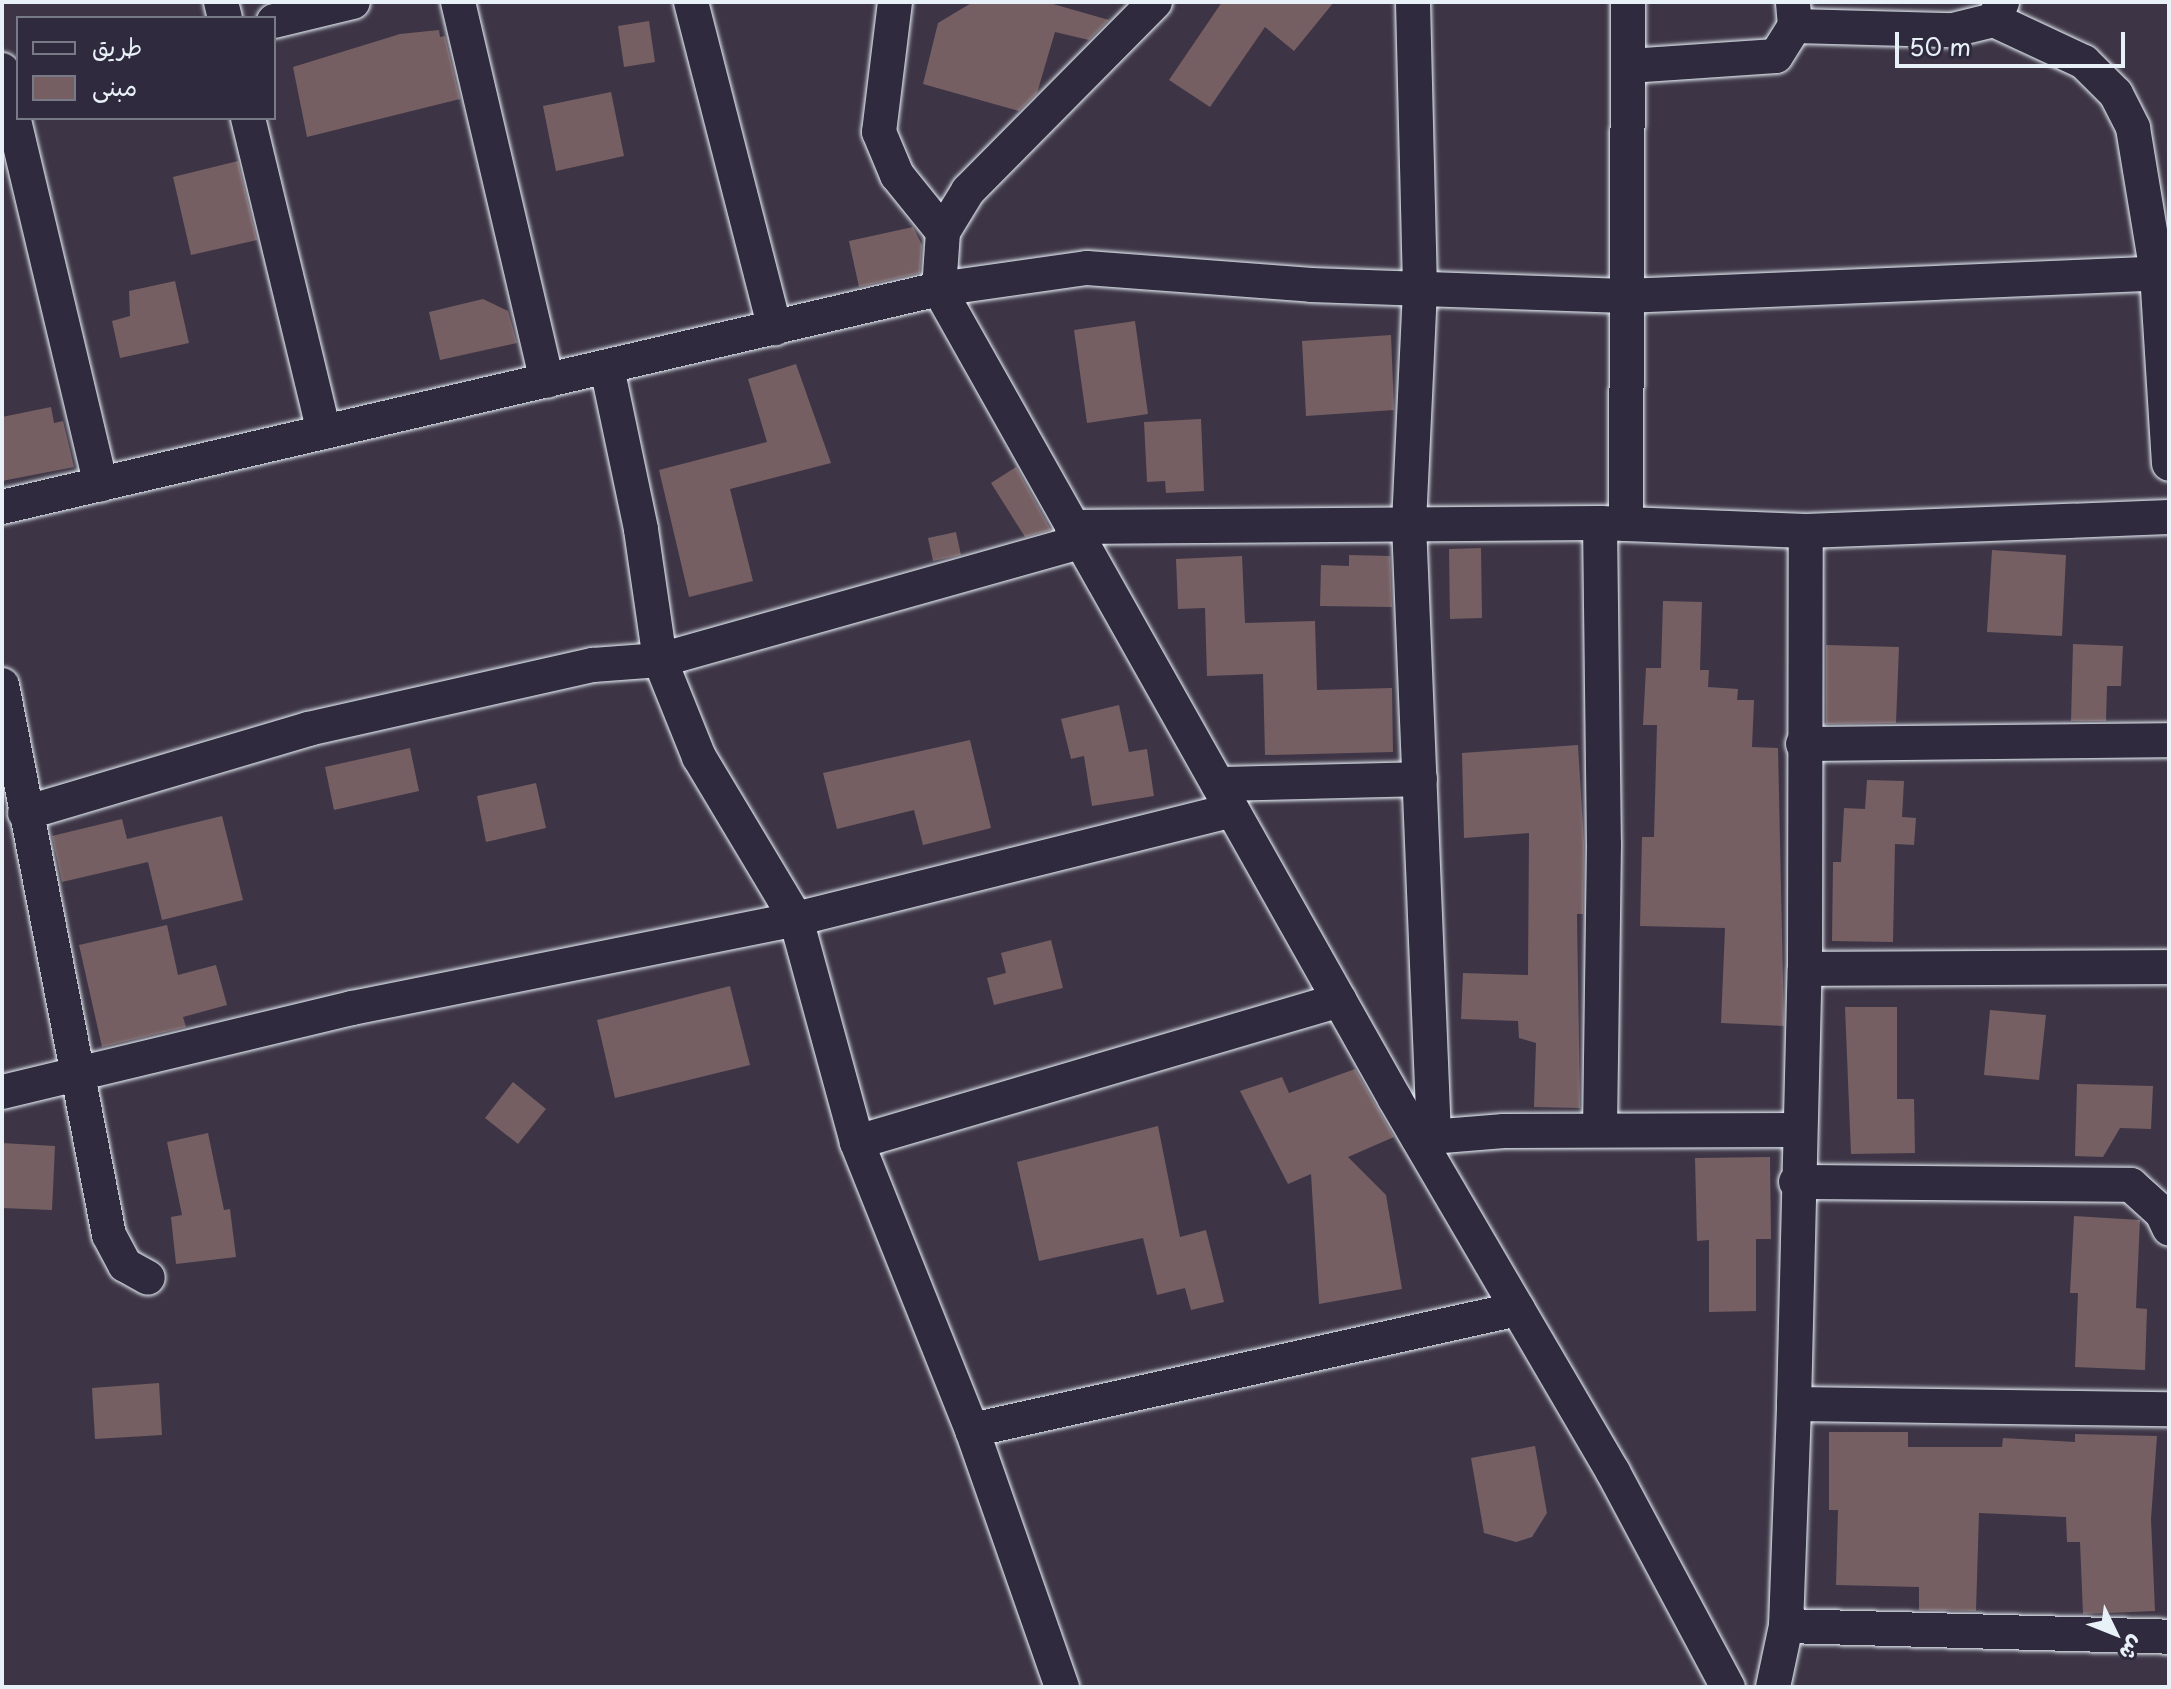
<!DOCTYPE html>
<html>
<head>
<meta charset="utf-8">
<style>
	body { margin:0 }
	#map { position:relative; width:2171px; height:1689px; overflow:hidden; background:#3d3545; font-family:"Playpen Sans","Playpen Sans Arabic",sans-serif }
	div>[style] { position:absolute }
	.building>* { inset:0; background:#755f63 }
	.roads { filter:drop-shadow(0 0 2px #e8f1f8) drop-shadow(0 0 2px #e8f1f8) }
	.minor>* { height:34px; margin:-17px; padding:0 17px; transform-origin:17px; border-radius:17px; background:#2f2a3d }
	span { translate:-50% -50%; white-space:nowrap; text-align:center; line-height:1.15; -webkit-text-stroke:7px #2f2a3d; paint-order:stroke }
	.frame { position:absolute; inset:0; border:4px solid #e8f1f8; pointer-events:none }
	.legend { position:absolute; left:16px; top:16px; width:260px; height:104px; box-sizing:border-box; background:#2f2a3d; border:2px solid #797a88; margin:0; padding:10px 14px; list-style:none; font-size:24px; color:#e8f1f8 }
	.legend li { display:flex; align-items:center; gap:16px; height:40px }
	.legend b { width:40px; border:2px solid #797a88 }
	.north { position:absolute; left:2075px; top:1593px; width:80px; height:80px; -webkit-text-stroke:6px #2f2a3d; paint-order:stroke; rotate:133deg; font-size:22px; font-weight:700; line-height:32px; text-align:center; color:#e8f1f8 }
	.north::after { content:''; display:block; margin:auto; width:28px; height:36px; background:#e8f1f8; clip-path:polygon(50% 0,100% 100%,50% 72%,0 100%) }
	.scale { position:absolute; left:1895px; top:32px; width:230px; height:36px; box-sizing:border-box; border:4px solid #e8f1f8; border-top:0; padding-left:10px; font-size:24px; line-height:28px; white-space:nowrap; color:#e8f1f8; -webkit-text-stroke:6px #2f2a3d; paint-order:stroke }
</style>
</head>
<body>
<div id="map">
	<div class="building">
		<div style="clip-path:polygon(973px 2px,1046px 2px,1109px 20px,1089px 40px,1055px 32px,1037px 93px,1019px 111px,923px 84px,938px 23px)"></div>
		<div style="clip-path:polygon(1222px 2px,1334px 2px,1294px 51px,1265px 27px,1210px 107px,1169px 80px)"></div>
		<div style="clip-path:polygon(649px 21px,655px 62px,624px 67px,618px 26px)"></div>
		<div style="clip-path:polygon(439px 30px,440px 37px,445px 36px,460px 99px,307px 137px,293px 67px,400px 34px)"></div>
		<div style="clip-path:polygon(611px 92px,624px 156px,556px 171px,543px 106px)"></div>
		<div style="clip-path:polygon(238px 161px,257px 240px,191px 255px,173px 177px)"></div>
		<div style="clip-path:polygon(913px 227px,922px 245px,920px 273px,859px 287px,849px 241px)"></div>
		<div style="clip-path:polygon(175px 281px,189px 343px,120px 358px,112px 321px,130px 316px,129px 291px)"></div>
		<div style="clip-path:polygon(483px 299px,508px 311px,517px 343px,440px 360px,429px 312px)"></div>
		<div style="clip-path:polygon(1135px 321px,1148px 414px,1087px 423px,1074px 330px)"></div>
		<div style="clip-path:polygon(1391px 335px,1394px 410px,1306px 416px,1302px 341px)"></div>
		<div style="clip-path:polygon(796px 364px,831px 463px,730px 489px,753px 581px,689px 597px,659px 470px,767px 442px,748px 379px)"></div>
		<div style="clip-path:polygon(51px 407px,54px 423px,63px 421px,74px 467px,2px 481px,2px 417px)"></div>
		<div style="clip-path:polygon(1201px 419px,1204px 491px,1166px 493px,1165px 481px,1147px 482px,1144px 422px)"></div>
		<div style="clip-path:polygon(1016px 467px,1019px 472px,1051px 530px,1025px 537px,991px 483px)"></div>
		<div style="clip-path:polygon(956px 532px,961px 555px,933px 561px,928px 538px)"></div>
		<div style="clip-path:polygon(1481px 548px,1482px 618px,1450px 619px,1449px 549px)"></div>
		<div style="clip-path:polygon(1992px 550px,2066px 555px,2062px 636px,1987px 632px)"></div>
		<div style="clip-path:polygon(1349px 555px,1390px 556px,1392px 607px,1320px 606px,1321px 565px,1349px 566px)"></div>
		<div style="clip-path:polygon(1242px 556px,1245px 623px,1315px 621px,1317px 690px,1392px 688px,1393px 752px,1265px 755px,1263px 674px,1207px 676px,1205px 608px,1178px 609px,1176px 559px)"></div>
		<div style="clip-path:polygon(1663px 601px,1702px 602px,1700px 670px,1709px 670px,1708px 687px,1738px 689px,1737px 700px,1754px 700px,1752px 747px,1778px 748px,1784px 1026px,1721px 1023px,1725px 928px,1640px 926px,1642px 837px,1654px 837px,1657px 725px,1643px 725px,1646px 668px,1661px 668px)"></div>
		<div style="clip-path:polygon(2073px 644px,2123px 646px,2121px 686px,2107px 686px,2106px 721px,2071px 721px)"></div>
		<div style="clip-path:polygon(1826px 645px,1899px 647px,1896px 723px,1826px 724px)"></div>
		<div style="clip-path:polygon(1119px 705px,1129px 752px,1147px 749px,1154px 796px,1092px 806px,1084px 756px,1071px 759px,1061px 719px)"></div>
		<div style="clip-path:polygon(970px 740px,991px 828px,923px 845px,914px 810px,837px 829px,823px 773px)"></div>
		<div style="clip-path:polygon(1578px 745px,1584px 844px,1583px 914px,1577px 914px,1580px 1108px,1534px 1107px,1536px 1043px,1519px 1038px,1518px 1021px,1461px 1019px,1463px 973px,1528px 975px,1529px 833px,1464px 838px,1462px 753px)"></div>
		<div style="clip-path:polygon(410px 748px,419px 791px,334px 810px,325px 767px)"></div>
		<div style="clip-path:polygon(1867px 780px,1904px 781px,1902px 817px,1916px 818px,1914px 845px,1895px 844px,1893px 942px,1832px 941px,1833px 862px,1841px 862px,1844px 808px,1865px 809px)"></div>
		<div style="clip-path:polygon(536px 783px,546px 828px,486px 842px,477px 796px)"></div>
		<div style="clip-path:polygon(222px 816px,243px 900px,162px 920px,148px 862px,62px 882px,52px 836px,122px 819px,127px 839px)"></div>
		<div style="clip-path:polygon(167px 925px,178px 975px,216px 965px,227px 1005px,183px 1017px,186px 1027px,102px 1047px,79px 945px)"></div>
		<div style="clip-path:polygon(1051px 940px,1063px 988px,994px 1005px,987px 978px,1006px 973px,1001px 953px)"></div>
		<div style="clip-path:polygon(730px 986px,750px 1065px,615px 1098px,597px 1020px)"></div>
		<div style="clip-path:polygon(1845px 1007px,1897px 1007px,1897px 1099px,1914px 1099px,1915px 1153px,1851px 1154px)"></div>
		<div style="clip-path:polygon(1990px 1010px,2046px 1015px,2039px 1080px,1984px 1075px)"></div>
		<div style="clip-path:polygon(1355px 1069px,1394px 1137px,1348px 1157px,1386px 1195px,1402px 1289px,1319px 1304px,1311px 1174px,1288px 1184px,1240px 1091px,1282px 1077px,1289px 1093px)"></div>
		<div style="clip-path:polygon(513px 1082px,546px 1109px,518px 1144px,485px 1118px)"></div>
		<div style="clip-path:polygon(2077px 1084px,2153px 1086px,2151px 1129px,2120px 1128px,2103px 1157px,2075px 1156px)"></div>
		<div style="clip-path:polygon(1158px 1126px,1180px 1237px,1206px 1230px,1224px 1302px,1191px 1310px,1185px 1288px,1157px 1295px,1143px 1238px,1039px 1261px,1017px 1162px)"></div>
		<div style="clip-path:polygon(208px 1133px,224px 1210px,230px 1209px,236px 1257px,176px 1264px,171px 1217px,182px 1215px,167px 1142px)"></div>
		<div style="clip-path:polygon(2px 1143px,55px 1146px,52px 1210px,2px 1208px)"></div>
		<div style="clip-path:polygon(1770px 1157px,1771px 1239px,1756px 1239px,1756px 1311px,1709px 1312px,1709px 1240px,1697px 1241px,1695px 1158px)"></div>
		<div style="clip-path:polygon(2074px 1216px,2140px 1220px,2136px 1308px,2147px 1309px,2145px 1370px,2075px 1367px,2078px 1293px,2070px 1293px)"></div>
		<div style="clip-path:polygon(159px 1383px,162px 1435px,95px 1439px,92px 1388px)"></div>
		<div style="clip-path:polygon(1829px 1432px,1908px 1432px,1908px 1447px,2002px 1447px,2003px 1438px,2075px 1442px,2075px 1434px,2157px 1436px,2151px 1519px,2155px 1611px,2083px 1614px,2080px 1542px,2067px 1542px,2066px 1517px,1979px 1513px,1976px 1611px,1919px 1610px,1919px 1587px,1836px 1585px,1838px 1510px,1829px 1510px)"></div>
		<div style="clip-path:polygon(1535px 1446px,1547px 1513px,1532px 1537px,1516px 1542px,1484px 1533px,1471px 1458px)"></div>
	</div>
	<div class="roads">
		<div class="minor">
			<div style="left:221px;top:2px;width:16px;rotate:76deg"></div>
			<div style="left:458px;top:2px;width:389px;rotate:76.8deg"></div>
			<div style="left:691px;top:2px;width:337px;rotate:75.6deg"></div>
			<div style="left:895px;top:2px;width:131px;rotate:97deg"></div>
			<div style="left:879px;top:132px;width:47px;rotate:67.3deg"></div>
			<div style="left:897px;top:175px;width:73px;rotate:51.1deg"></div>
			<div style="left:1155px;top:2px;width:266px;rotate:134.7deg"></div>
			<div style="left:968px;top:191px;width:48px;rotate:121.4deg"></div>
			<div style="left:943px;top:232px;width:57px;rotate:94deg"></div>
			<div style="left:939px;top:289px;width:930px;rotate:60.62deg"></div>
			<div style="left:1395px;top:1099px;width:432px;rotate:59.7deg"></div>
			<div style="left:1613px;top:1472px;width:244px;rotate:61.9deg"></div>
			<div style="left:1413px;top:2px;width:288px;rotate:88.6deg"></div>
			<div style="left:1420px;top:290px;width:234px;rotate:92.7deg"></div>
			<div style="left:1409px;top:524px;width:613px;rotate:87.66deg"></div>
			<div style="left:1994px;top:20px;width:99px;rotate:25deg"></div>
			<div style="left:2084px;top:62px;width:45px;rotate:45deg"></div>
			<div style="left:2116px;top:94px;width:38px;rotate:63deg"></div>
			<div style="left:2133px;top:128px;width:147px;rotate:80.6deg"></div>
			<div style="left:2157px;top:273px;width:191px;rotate:86.4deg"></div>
			<div style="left:274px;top:21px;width:81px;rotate:-13.5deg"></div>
			<div style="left:1795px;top:26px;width:158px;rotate:1.5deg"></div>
			<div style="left:1953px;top:30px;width:42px;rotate:-13.7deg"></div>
			<div style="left:1994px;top:20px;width:20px;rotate:-66deg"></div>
			<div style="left:1629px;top:66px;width:147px;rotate:-3.9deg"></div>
			<div style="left:1776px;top:56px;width:36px;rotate:-58deg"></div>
			<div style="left:1795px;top:26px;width:24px;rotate:-95deg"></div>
			<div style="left:2px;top:70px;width:426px;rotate:76.6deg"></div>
			<div style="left:248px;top:118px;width:323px;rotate:76.4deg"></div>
			<div style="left:2px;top:507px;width:962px;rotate:-13.1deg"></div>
			<div style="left:939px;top:289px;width:149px;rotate:-8.1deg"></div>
			<div style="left:1087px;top:268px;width:225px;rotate:4.3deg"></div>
			<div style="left:1311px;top:285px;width:314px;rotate:2deg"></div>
			<div style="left:1625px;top:296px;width:544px;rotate:-2.42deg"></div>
			<div style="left:1600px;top:523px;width:321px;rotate:89.3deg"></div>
			<div style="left:1604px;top:844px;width:285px;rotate:90.8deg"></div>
			<div style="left:1626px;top:524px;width:522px;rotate:-89.78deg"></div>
			<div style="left:1072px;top:527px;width:528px;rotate:-0.43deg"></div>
			<div style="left:1600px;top:523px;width:206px;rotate:2.2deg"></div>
			<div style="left:1806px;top:531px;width:363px;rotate:-2.2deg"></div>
			<div style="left:2px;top:685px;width:560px;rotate:78.99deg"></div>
			<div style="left:109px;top:1235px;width:34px;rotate:62deg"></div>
			<div style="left:125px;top:1265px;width:26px;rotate:29deg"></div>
			<div style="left:1803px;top:744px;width:366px;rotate:-0.6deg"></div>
			<div style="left:1218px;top:784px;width:202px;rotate:-1.4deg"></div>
			<div style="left:25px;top:813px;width:295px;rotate:-16.5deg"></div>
			<div style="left:308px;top:729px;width:292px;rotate:-12.7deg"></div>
			<div style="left:593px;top:665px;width:67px;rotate:-4.3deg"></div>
			<div style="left:660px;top:660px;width:132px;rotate:-98.3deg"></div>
			<div style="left:641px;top:529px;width:166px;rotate:-101.9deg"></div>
			<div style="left:1805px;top:969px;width:364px;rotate:-0.3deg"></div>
			<div style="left:2px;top:1092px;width:360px;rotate:-13.5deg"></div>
			<div style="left:352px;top:1008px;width:453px;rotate:-11.3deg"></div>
			<div style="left:796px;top:919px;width:449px;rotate:-14deg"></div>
			<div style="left:1418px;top:1138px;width:86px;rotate:-4.7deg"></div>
			<div style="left:1504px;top:1131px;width:294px;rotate:-0.2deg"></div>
			<div style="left:857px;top:1142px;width:503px;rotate:-16.38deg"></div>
			<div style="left:1796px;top:1182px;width:335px;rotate:0.5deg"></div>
			<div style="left:2131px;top:1185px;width:42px;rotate:42.1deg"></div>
			<div style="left:2162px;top:1213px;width:17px;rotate:65deg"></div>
			<div style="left:1794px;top:1404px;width:375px;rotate:0.8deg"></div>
			<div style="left:972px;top:1430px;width:559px;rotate:-12.5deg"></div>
			<div style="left:1786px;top:1626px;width:383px;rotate:1.6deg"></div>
			<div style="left:1062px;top:1687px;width:272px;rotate:-109.3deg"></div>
			<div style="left:972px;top:1430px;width:310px;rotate:-111.8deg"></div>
			<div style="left:857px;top:1142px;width:231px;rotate:-105.3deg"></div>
			<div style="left:796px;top:919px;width:189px;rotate:-120.9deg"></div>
			<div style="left:699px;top:757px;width:105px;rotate:-111.9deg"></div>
			<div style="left:660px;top:660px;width:437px;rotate:-15.7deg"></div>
			<div style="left:1773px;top:1687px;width:62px;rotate:-78deg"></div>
			<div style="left:1786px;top:1626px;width:222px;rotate:-87.9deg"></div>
			<div style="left:1794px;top:1404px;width:435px;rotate:-88.6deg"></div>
			<div style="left:1805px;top:969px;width:438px;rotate:-89.9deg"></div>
		</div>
	</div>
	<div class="frame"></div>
	<ul class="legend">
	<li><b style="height:10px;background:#2f2a3d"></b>طريق</li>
	<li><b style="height:22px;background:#755f63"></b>مبنى</li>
	</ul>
	<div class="north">ش</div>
	<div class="scale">50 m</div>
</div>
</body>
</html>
